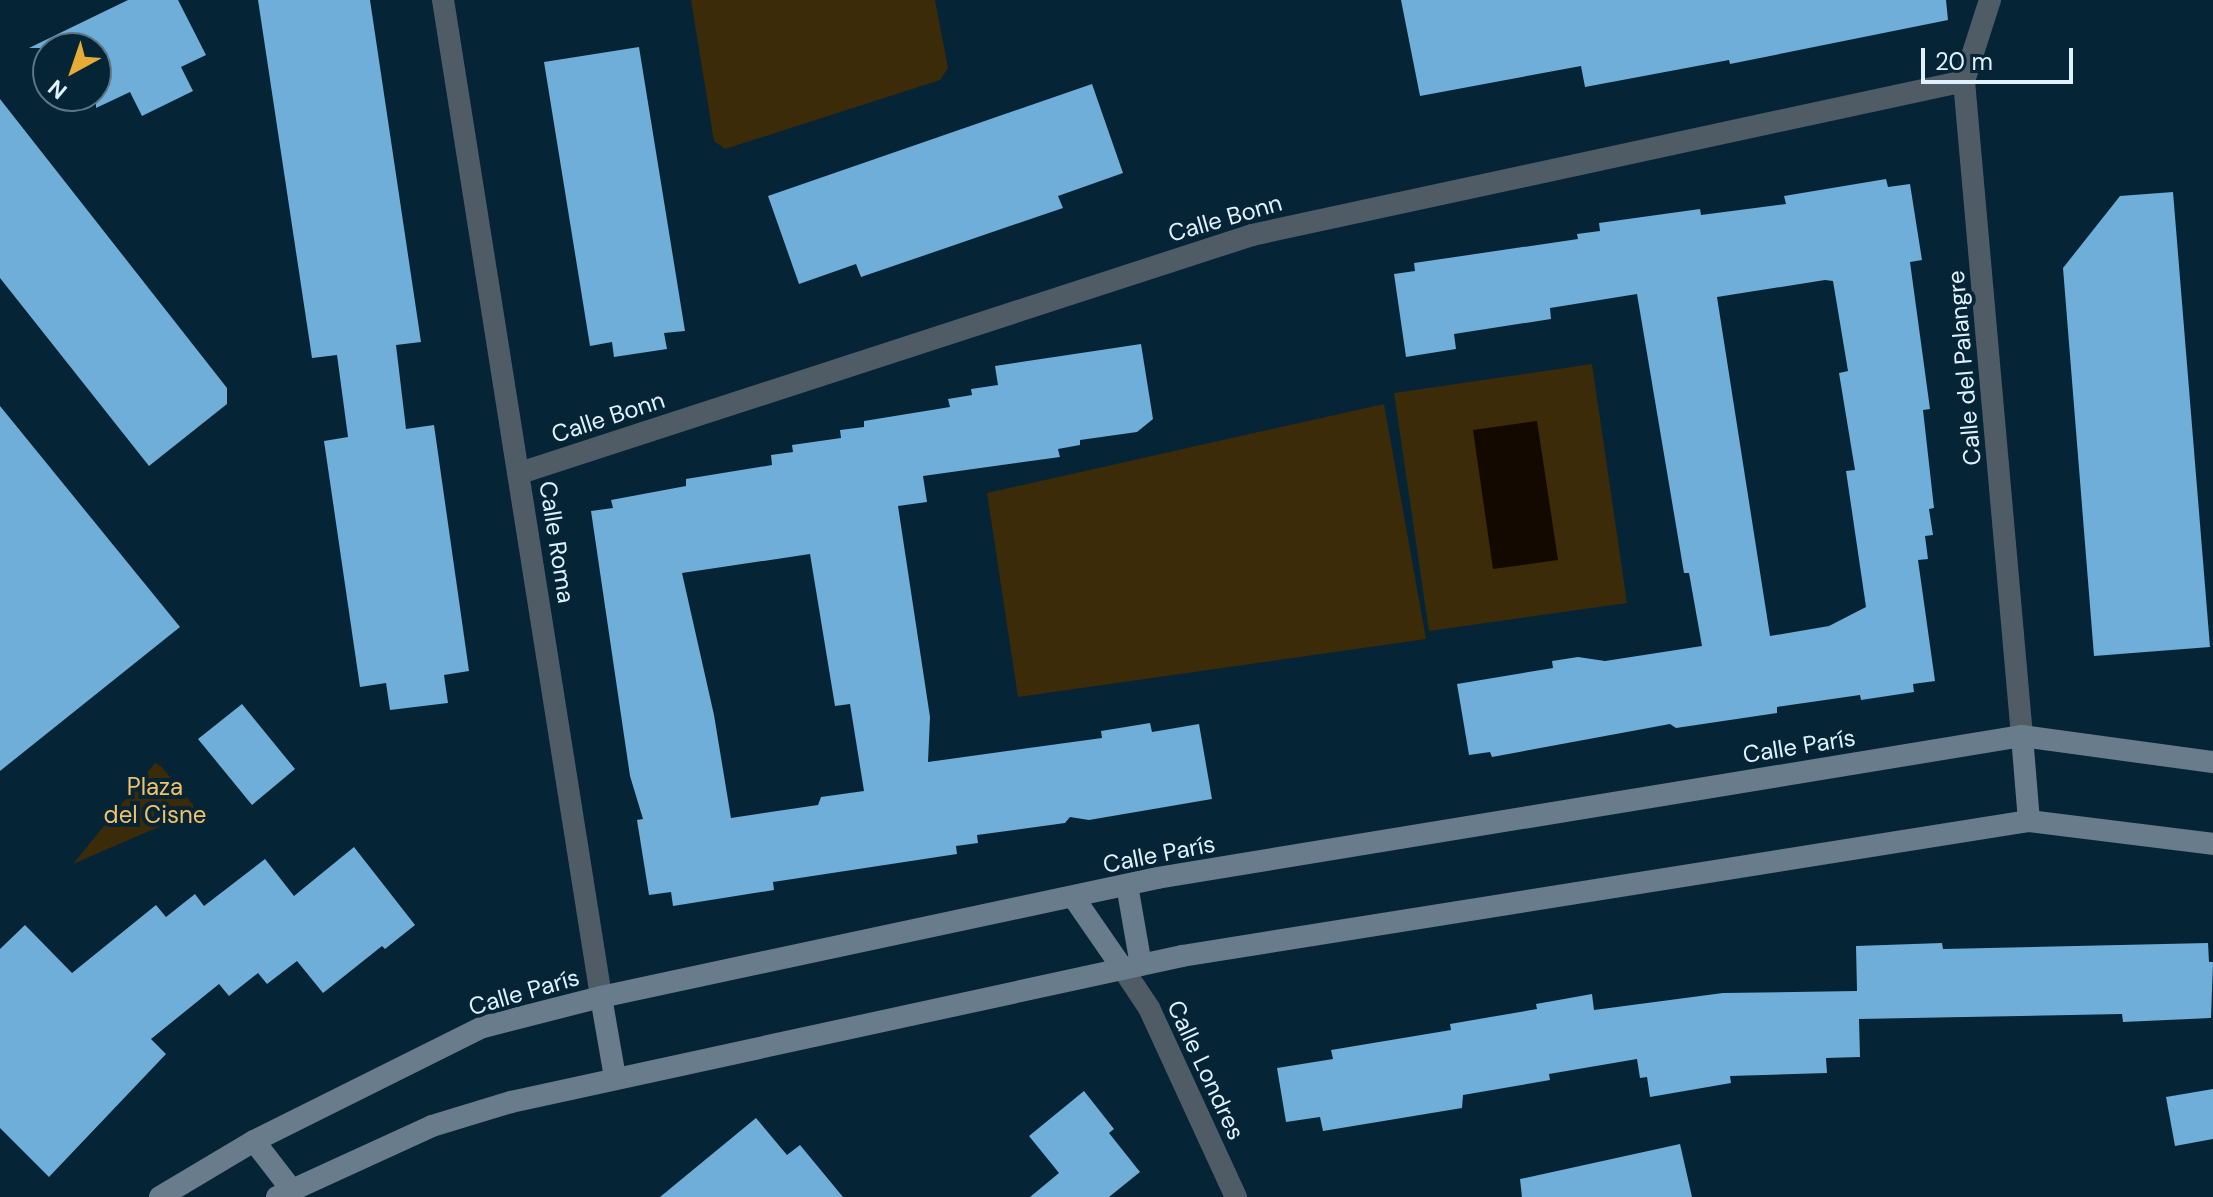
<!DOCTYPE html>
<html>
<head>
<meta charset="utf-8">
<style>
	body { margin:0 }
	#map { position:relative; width:2213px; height:1197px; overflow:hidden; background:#052436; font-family:"DM Sans",sans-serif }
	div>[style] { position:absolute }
	.green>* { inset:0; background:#3c2b08 }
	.water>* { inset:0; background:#130900 }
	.building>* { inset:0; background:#6faed9 }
	.minor>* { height:22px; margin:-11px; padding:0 11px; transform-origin:11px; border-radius:11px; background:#4f5c65 }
	.secondary>* { height:22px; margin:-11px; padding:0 11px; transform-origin:11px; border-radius:11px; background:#687c8b }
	span { translate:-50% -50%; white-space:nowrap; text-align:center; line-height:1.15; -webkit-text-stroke:8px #052436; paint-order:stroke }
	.street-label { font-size:24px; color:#e0f1fe }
	.park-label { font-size:24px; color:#f2c169 }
	.north { position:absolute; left:32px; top:32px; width:80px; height:80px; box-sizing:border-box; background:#052436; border:2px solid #5d7686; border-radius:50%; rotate:220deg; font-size:22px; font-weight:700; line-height:32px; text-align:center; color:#e0f1fe }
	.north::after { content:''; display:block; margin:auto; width:28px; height:36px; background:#e6ac36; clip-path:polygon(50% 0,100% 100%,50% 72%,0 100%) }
	.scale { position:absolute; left:1921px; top:48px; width:152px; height:36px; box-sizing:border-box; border:4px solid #e0f1fe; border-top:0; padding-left:10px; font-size:24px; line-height:28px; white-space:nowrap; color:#e0f1fe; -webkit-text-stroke:6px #052436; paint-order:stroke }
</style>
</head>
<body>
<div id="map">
	<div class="green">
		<div style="clip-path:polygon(691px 0,935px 0,948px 68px,940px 80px,725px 149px,714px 141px)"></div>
		<div style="clip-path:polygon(1592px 364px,1627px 603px,1429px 631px,1394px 393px)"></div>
		<div style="clip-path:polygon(1384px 404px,1426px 639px,1018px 697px,987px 493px)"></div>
		<div style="clip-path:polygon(155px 763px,161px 766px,193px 805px,193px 812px,73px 864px)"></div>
	</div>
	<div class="water">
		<div style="clip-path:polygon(1537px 421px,1558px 560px,1493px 569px,1473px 430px)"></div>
	</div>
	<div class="building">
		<div style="clip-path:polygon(128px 0,178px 0,206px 55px,181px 67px,193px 91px,142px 116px,130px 92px,96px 108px,96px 48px,29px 48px)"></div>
		<div style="clip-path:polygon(258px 0,370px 0,421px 342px,396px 345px,406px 429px,434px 425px,469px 671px,444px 675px,448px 703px,390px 710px,386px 683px,360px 687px,324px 441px,348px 437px,337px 355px,312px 358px)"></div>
		<div style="clip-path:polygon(1401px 0,1946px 0,1948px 20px,1730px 64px,1729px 60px,1585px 87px,1581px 66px,1420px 96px)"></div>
		<div style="clip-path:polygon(639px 47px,685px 331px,664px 333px,667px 349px,614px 357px,612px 342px,590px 346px,544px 62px)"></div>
		<div style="clip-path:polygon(1092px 84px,1123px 173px,1058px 196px,1063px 208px,861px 277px,856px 264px,799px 284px,768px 196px)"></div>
		<div style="clip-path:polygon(0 99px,227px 388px,227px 404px,149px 466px,0 278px)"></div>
		<div style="clip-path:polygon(evenodd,1886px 179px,1888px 187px,1910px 184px,1922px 260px,1910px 262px,1930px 409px,1923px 410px,1934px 508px,1929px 509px,1933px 535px,1925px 536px,1928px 559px,1918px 560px,1935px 681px,1913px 684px,1914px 692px,1861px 700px,1860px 695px,1777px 707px,1777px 713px,1676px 728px,1670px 724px,1492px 757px,1490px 752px,1469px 755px,1457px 684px,1553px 668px,1552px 661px,1578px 657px,1605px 661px,1702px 646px,1689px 573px,1684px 573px,1637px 294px,1550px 308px,1551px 319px,1454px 334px,1456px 349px,1406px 357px,1394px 274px,1415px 271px,1414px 263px,1578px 239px,1577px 234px,1600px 231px,1599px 223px,1700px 209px,1701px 215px,1786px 204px,1784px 196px,1886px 179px,1825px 280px,1833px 281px,1848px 371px,1839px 373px,1855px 470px,1846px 471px,1866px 607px,1829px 626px,1770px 636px,1717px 297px,1825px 280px)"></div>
		<div style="clip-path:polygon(2173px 192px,2210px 647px,2094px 656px,2063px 268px,2120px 196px)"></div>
		<div style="clip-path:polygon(evenodd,1141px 344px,1153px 419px,1137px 432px,1080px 440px,1080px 445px,1058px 449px,1060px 457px,923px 476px,927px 502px,898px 506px,930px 717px,928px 762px,1102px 738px,1101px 731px,1150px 723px,1152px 732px,1199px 724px,1212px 799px,1089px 820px,1070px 817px,1065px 823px,977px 835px,978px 843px,956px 846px,957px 854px,773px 882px,774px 890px,673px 906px,671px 892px,649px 895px,637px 820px,643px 819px,630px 776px,591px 511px,613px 508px,611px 500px,686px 486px,686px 479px,772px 465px,771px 455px,793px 452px,792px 445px,841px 438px,840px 430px,864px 427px,864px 421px,950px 407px,948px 399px,972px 395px,971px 389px,998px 385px,995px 366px,1141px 344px,810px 554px,835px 706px,850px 704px,864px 791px,821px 797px,818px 805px,731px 818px,714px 715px,682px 573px,810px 554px)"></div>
		<div style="clip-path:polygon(0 406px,180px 627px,0 771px)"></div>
		<div style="clip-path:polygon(242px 704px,295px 769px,252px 805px,198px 739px)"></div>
		<div style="clip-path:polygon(354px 847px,415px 925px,385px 949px,382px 946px,323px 993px,297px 961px,267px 984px,258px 973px,229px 996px,219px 984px,151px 1039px,166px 1054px,49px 1177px,0 1128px,0 949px,25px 925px,72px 973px,156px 905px,166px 917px,195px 894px,204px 906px,265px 859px,294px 896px)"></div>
		<div style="clip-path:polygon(1942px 943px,1943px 949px,2208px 943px,2209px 962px,2213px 962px,2211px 1018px,2123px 1022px,2122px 1014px,1859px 1019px,1860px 1057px,1826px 1058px,1827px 1073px,1730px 1076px,1731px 1083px,1650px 1097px,1647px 1077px,1640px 1078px,1637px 1059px,1549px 1074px,1550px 1080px,1463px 1095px,1462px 1108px,1323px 1131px,1320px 1117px,1286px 1122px,1277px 1068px,1333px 1059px,1331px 1050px,1451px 1030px,1450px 1024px,1537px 1009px,1536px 1004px,1592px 994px,1594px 1010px,1723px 993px,1857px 991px,1856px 946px)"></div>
		<div style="clip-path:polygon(2213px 1089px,2213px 1139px,2175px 1146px,2166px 1097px)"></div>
		<div style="clip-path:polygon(1084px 1091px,1114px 1129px,1109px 1133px,1140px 1172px,1109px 1197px,1030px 1197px,1059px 1173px,1029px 1136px)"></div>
		<div style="clip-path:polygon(756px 1118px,787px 1155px,800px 1145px,843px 1197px,660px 1197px)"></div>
		<div style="clip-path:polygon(1680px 1144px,1692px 1197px,1522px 1197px,1520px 1179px)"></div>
	</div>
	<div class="minor">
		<div style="left:443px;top:0;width:1009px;rotate:80.99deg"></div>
		<div style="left:1990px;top:0;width:85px;rotate:107.8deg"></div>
		<div style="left:1964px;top:81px;width:658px;rotate:84.94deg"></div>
		<div style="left:520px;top:473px;width:770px;rotate:-18.01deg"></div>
		<div style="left:1252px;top:235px;width:728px;rotate:-12.2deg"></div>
		<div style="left:1123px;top:969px;width:47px;rotate:56.3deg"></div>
		<div style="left:1149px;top:1008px;width:208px;rotate:65.3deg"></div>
	</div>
	<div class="secondary">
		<div style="left:2022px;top:736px;width:85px;rotate:85.3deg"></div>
		<div style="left:1127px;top:885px;width:81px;rotate:80.1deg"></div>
		<div style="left:1074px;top:898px;width:86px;rotate:55.4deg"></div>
		<div style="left:601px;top:997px;width:81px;rotate:80.1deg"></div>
		<div style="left:254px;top:1141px;width:61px;rotate:52.4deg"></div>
		<div style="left:160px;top:1197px;width:109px;rotate:-30.8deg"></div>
		<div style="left:254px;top:1141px;width:256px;rotate:-26.5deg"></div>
		<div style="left:483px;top:1027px;width:122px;rotate:-14.3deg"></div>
		<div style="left:601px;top:997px;width:569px;rotate:-12.08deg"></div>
		<div style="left:1157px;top:878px;width:877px;rotate:-9.32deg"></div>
		<div style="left:2022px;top:736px;width:193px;rotate:7.8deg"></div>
		<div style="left:277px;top:1197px;width:170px;rotate:-24.6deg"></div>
		<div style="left:432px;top:1126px;width:83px;rotate:-16.9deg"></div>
		<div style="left:511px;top:1102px;width:687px;rotate:-12.28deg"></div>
		<div style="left:1182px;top:956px;width:858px;rotate:-9.06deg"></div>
		<div style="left:2029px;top:821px;width:185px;rotate:7.1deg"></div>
	</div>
	<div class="street-label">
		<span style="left:1225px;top:218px;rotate:-16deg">Calle Bonn</span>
		<span style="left:1964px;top:368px;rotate:-95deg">Calle del Palangre</span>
		<span style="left:608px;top:417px;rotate:-18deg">Calle Bonn</span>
		<span style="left:557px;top:542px;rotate:81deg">Calle Roma</span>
		<span style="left:1799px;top:746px;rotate:-9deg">Calle París</span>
		<span style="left:1159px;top:854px;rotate:-11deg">Calle París</span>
		<span style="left:524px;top:992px;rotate:-16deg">Calle París</span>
		<span style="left:1206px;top:1070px;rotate:65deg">Calle Londres</span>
	</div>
	<div class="park-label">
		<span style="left:155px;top:801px">Plaza<br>del Cisne</span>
	</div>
	<div class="north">N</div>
	<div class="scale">20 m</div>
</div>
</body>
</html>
